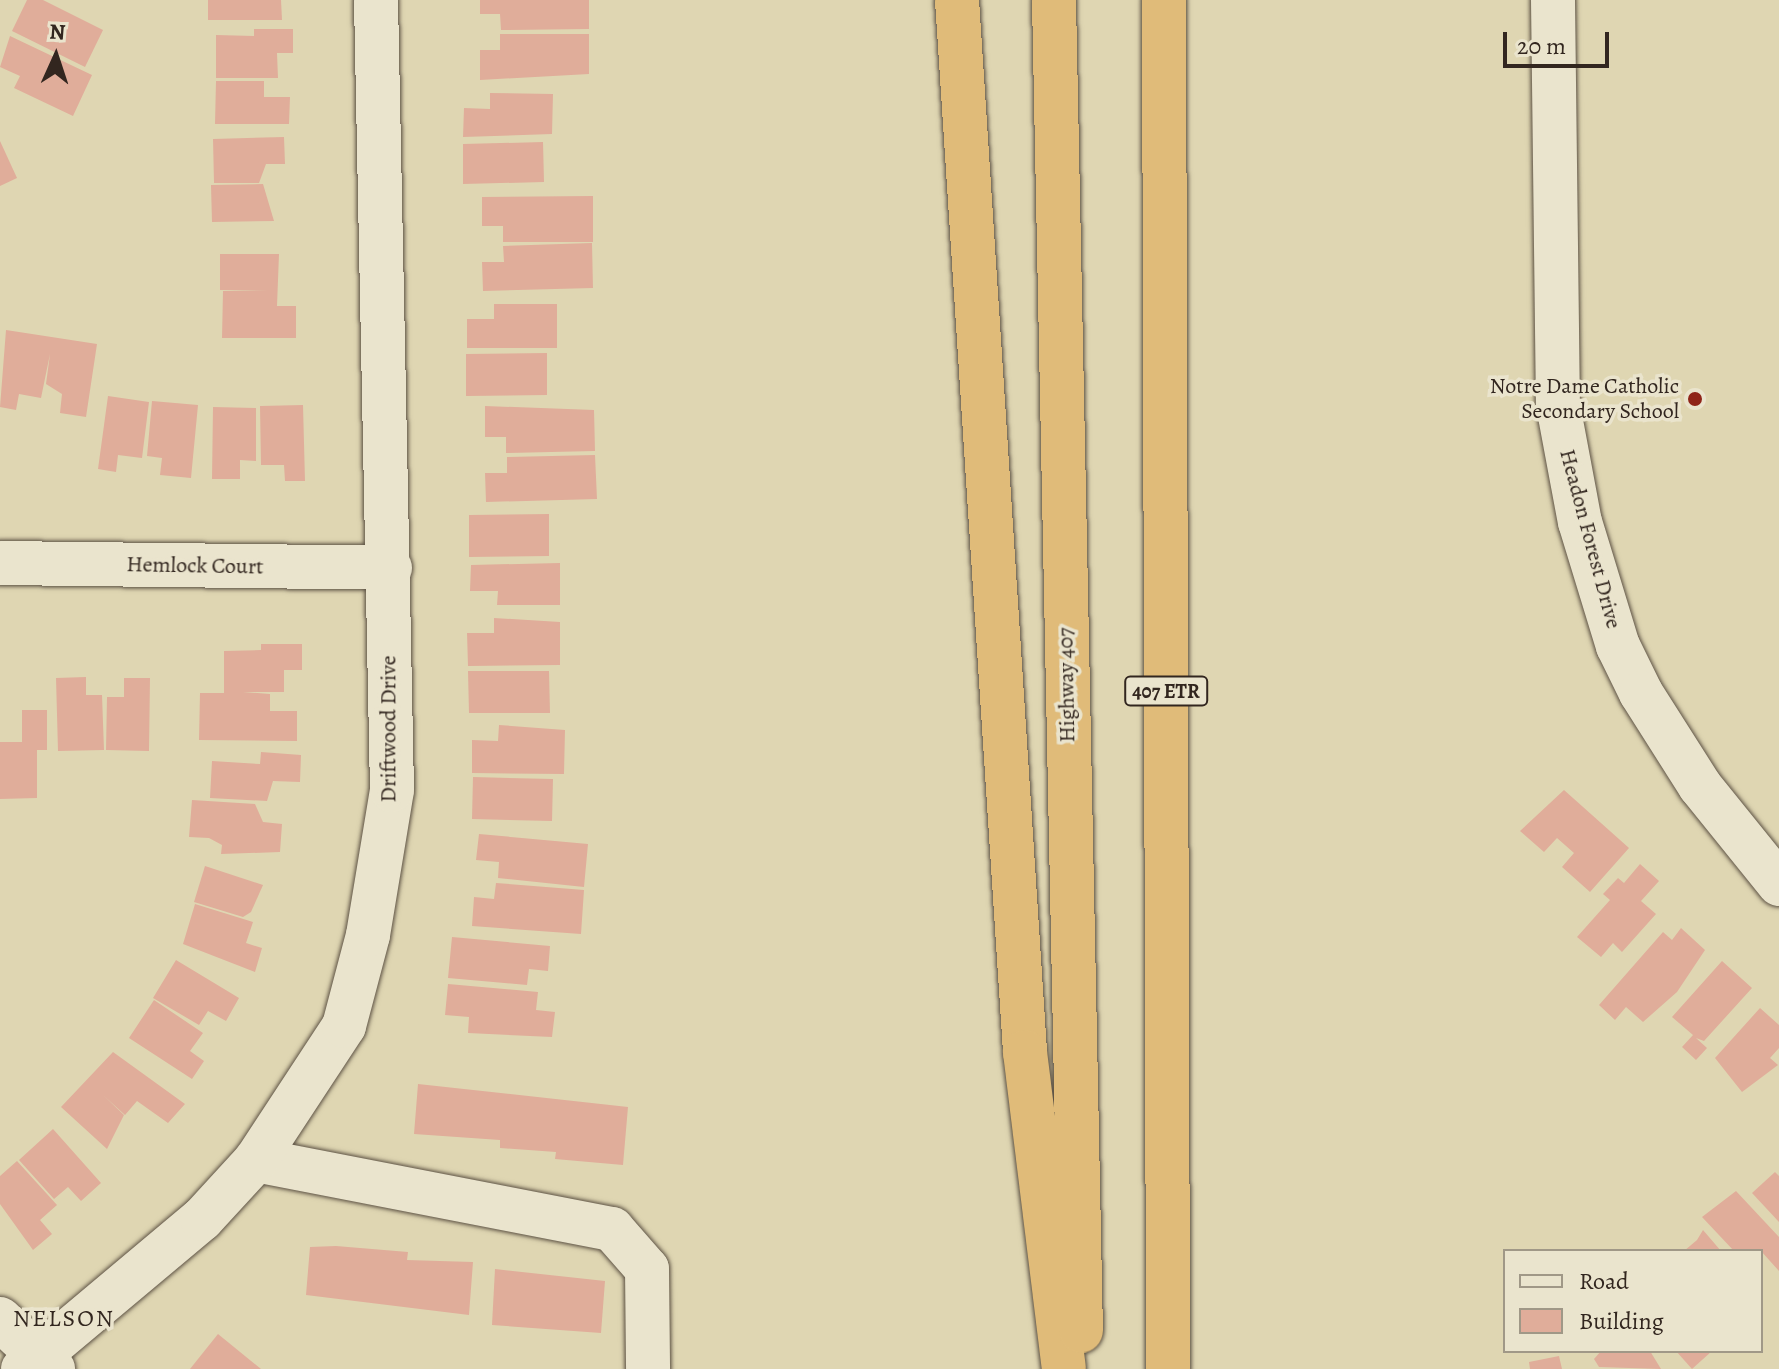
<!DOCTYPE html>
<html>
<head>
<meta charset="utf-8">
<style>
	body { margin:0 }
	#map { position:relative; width:1779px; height:1369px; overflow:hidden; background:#dfd6b2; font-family:Alegreya,serif }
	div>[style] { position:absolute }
	.building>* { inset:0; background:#e0ad9a }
	.roads { filter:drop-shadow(0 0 2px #5d5244) drop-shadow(0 0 2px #5d5244) }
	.minor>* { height:44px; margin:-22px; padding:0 22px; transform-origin:22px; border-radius:22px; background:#eae4cd }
	.highway>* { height:44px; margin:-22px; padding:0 22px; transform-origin:22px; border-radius:22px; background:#e0bb79 }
	.dots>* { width:22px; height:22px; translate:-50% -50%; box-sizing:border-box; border:4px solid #eae4cd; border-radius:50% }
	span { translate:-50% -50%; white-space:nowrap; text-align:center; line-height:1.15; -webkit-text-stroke:7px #eae4cd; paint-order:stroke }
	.shield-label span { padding:2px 6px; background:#eae4cd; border:2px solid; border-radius:6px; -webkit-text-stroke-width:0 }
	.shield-label { font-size:20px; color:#32261f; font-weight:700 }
	.poi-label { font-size:22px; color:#32261f }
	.right { translate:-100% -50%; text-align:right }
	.street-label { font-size:22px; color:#32261f }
	.neighbourhood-label { font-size:24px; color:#32261f; letter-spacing:2px }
	.legend { position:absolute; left:1503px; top:1249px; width:260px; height:104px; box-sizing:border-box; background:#eae4cd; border:2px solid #a09887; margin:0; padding:10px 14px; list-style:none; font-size:24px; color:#32261f }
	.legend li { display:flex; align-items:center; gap:16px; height:40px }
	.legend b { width:40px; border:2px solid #a09887 }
	.north { position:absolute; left:16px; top:16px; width:80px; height:80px; -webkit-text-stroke:6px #eae4cd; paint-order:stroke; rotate:3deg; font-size:22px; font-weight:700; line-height:32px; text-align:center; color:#32261f }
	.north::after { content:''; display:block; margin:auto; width:28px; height:36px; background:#32261f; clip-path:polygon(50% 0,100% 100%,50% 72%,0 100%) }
	.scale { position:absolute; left:1503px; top:32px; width:106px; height:36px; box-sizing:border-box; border:4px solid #32261f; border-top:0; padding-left:10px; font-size:24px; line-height:28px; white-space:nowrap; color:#32261f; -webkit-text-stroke:6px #eae4cd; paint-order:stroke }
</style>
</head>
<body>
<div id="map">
	<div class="building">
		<div style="clip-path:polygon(27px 0,43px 0,103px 30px,85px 67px,12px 31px)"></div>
		<div style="clip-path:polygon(208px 0,281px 0,282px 20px,208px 20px)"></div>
		<div style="clip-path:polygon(480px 0,589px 0,589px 29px,501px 30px,500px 14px,480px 14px)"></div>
		<div style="clip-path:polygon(254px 29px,293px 29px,293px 53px,277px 53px,278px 78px,216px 78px,216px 35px,254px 36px)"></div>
		<div style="clip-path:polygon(500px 34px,589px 34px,589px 74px,480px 80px,480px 50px,500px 50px)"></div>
		<div style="clip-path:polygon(10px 36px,92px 75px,73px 116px,14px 88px,20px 76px,0 67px)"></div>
		<div style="clip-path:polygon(216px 81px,264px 81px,264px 97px,290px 97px,289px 124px,215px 124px)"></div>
		<div style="clip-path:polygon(490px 93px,553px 94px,552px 134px,463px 137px,464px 108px,490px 109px)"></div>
		<div style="clip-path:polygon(284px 137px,285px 164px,266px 164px,259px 183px,214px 183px,213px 139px)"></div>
		<div style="clip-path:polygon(0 141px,17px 178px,0 186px)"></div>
		<div style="clip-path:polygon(543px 142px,544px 182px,463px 184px,463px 144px)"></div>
		<div style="clip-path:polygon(263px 184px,274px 221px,212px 222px,211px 185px)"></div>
		<div style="clip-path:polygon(593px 196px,593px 242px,503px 242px,503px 226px,482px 226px,482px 197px)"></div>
		<div style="clip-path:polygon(592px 243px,593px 288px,483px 291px,482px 262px,504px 262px,503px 246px)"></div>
		<div style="clip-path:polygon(220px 254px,279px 254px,277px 306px,296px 306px,296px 338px,222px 338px,223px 291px,269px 290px,220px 290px)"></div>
		<div style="clip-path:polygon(494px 304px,557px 304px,557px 348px,467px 348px,467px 319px,494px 319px)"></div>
		<div style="clip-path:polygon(6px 330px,97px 344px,86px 417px,60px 413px,62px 394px,46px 384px,50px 354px,41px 398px,19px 394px,16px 410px,0 407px)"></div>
		<div style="clip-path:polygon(547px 353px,547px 395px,466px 396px,466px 354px)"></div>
		<div style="clip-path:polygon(108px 396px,149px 402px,142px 458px,118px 455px,116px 472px,98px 469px)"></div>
		<div style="clip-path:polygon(152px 401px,198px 405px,191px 478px,160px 475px,162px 458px,147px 456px)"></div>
		<div style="clip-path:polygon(303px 405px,305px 481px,285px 481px,284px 465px,261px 465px,260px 406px)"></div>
		<div style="clip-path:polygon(485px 406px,594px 410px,595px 451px,506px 453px,506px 437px,485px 437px)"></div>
		<div style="clip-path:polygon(213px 407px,256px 408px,256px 461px,240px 460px,240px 479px,212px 479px)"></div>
		<div style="clip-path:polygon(595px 455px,597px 499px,486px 502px,485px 473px,507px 473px,507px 457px)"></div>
		<div style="clip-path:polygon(549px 514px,549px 556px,469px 557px,469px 515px)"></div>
		<div style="clip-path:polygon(560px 563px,560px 605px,497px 605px,498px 591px,470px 591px,471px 565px)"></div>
		<div style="clip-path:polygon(494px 618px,560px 622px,560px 665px,468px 666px,467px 633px,494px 633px)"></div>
		<div style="clip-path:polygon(261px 644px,302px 644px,302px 670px,284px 670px,284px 692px,243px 692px,270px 694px,270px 711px,297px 711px,297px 741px,199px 740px,200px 693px,224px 693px,224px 651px,261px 650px)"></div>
		<div style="clip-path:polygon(468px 671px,549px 671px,550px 713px,469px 713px)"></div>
		<div style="clip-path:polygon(86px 677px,86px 695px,102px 695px,104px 750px,58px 751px,56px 678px)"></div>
		<div style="clip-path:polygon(124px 678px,150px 678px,149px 751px,106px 750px,107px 697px,124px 697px)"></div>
		<div style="clip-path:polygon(22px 710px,47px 710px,47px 750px,37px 750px,37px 798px,0 799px,0 742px,22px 742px)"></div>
		<div style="clip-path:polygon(499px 725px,565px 730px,564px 774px,472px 773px,472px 740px,498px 741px)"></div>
		<div style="clip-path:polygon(261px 752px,301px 755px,300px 782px,273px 781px,267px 801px,210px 798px,212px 761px,260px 764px)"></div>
		<div style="clip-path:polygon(473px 777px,553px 779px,552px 821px,472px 819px)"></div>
		<div style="clip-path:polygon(1564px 790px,1629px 848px,1590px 892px,1562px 867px,1574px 853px,1557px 838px,1544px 852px,1520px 831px)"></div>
		<div style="clip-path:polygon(192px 800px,255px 804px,263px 822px,282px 824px,280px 852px,221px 854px,222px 845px,209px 838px,189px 837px)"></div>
		<div style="clip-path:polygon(479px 834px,588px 844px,584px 887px,498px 878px,499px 862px,476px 860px)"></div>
		<div style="clip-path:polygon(1640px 864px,1659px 881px,1641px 901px,1656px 914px,1622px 952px,1613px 943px,1601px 957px,1577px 937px,1610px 900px,1603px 894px,1618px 878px,1624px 883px)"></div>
		<div style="clip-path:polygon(205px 866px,263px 885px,251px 912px,243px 917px,194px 902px)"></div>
		<div style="clip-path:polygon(496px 883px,584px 890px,581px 934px,472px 926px,474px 897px,494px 899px)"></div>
		<div style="clip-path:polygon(195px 904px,253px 922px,246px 943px,262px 948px,255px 972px,183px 944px)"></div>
		<div style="clip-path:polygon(1681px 928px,1705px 950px,1677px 992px,1643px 1022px,1626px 1007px,1615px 1020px,1599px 1005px,1663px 932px,1672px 940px)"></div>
		<div style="clip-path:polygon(452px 937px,550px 946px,548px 971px,529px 969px,527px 985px,448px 978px)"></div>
		<div style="clip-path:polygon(176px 960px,239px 998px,226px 1021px,208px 1011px,199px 1025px,153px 998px)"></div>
		<div style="clip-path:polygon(1722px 961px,1752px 988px,1704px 1041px,1696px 1038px,1707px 1048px,1696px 1060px,1682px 1047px,1693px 1035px,1672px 1017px)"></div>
		<div style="clip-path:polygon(448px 984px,538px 992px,536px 1010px,555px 1012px,552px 1037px,468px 1033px,469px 1017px,445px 1015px)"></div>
		<div style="clip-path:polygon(154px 1000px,203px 1033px,190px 1051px,204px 1061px,192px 1079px,129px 1038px)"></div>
		<div style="clip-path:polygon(1760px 1008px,1779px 1025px,1779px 1048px,1770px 1058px,1778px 1065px,1742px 1092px,1715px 1058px)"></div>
		<div style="clip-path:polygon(113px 1052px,185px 1104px,168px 1123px,137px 1101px,125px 1115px,103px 1095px,124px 1115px,107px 1149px,61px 1107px)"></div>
		<div style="clip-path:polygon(418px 1084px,628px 1107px,623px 1165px,555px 1159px,556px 1152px,500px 1148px,500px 1140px,414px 1134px)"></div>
		<div style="clip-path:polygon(53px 1129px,101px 1183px,81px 1201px,68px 1187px,54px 1199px,19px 1160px)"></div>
		<div style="clip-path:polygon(17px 1161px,57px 1205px,40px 1220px,52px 1234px,33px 1250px,0 1204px,0 1176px)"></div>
		<div style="clip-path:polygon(1775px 1172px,1779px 1176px,1779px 1222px,1752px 1193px)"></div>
		<div style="clip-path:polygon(1736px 1191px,1779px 1237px,1779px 1271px,1761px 1251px,1734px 1251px,1702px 1217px)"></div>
		<div style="clip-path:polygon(1703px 1230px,1721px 1251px,1684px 1251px,1697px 1240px)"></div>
		<div style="clip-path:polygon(336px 1246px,408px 1252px,407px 1260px,473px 1262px,469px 1315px,306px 1295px,310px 1247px)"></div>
		<div style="clip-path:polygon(495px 1269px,605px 1281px,601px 1333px,492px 1325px)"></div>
		<div style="clip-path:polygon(218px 1334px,261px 1369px,190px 1369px)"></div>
		<div style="clip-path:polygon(1601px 1351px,1650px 1351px,1661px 1369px,1599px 1367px,1594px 1359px)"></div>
		<div style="clip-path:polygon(1676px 1351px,1712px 1351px,1692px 1369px)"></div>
		<div style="clip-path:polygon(1559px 1356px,1562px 1369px,1530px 1369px,1529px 1362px)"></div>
	</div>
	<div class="roads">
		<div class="minor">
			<div style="left:1553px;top:0;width:405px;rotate:89.3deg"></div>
			<div style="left:1558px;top:405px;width:119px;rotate:79.4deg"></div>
			<div style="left:1580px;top:522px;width:130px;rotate:73deg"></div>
			<div style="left:1618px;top:646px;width:52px;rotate:63.9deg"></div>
			<div style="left:1641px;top:693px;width:110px;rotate:57.6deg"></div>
			<div style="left:1700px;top:786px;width:126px;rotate:51.1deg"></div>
			<div style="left:0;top:563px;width:390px;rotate:0.7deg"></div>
			<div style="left:256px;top:1160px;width:363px;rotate:11deg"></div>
			<div style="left:612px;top:1229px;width:53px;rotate:48.8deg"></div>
			<div style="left:647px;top:1269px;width:100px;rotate:89.4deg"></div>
			<div style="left:0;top:1319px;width:73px;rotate:43.3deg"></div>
			<div style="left:23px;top:1369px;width:234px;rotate:-40deg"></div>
			<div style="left:202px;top:1219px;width:80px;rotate:-47.5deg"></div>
			<div style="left:256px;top:1160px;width:160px;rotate:-56.7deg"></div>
			<div style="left:344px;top:1026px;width:94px;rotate:-75.2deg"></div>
			<div style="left:368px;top:935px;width:147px;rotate:-80.6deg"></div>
			<div style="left:392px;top:790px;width:790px;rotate:-91.16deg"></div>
		</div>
		<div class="highway">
			<div style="left:957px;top:0;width:1054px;rotate:86.3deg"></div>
			<div style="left:1025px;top:1052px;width:319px;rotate:83deg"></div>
			<div style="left:1054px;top:0;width:1331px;rotate:88.84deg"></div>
			<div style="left:1164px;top:0;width:1369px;rotate:89.83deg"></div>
		</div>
	</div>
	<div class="dots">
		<div style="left:1695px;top:399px;background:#8f2418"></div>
	</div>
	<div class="shield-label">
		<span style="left:1166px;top:691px">407 ETR</span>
	</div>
	<div class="poi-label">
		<span class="right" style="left:1679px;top:399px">Notre Dame Catholic<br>Secondary School</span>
	</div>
	<div class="street-label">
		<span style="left:1590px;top:539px;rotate:75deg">Headon Forest Drive</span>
		<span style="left:195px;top:566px;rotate:1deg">Hemlock Court</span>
		<span style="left:1067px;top:685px;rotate:-91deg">Highway 407</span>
		<span style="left:389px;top:729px;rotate:-90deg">Driftwood Drive</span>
	</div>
	<div class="neighbourhood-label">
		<span style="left:64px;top:1319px">NELSON</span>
	</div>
	<ul class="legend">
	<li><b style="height:10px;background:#eae4cd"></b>Road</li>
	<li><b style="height:22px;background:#e0ad9a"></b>Building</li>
	</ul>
	<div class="north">N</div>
	<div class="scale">20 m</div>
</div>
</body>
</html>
